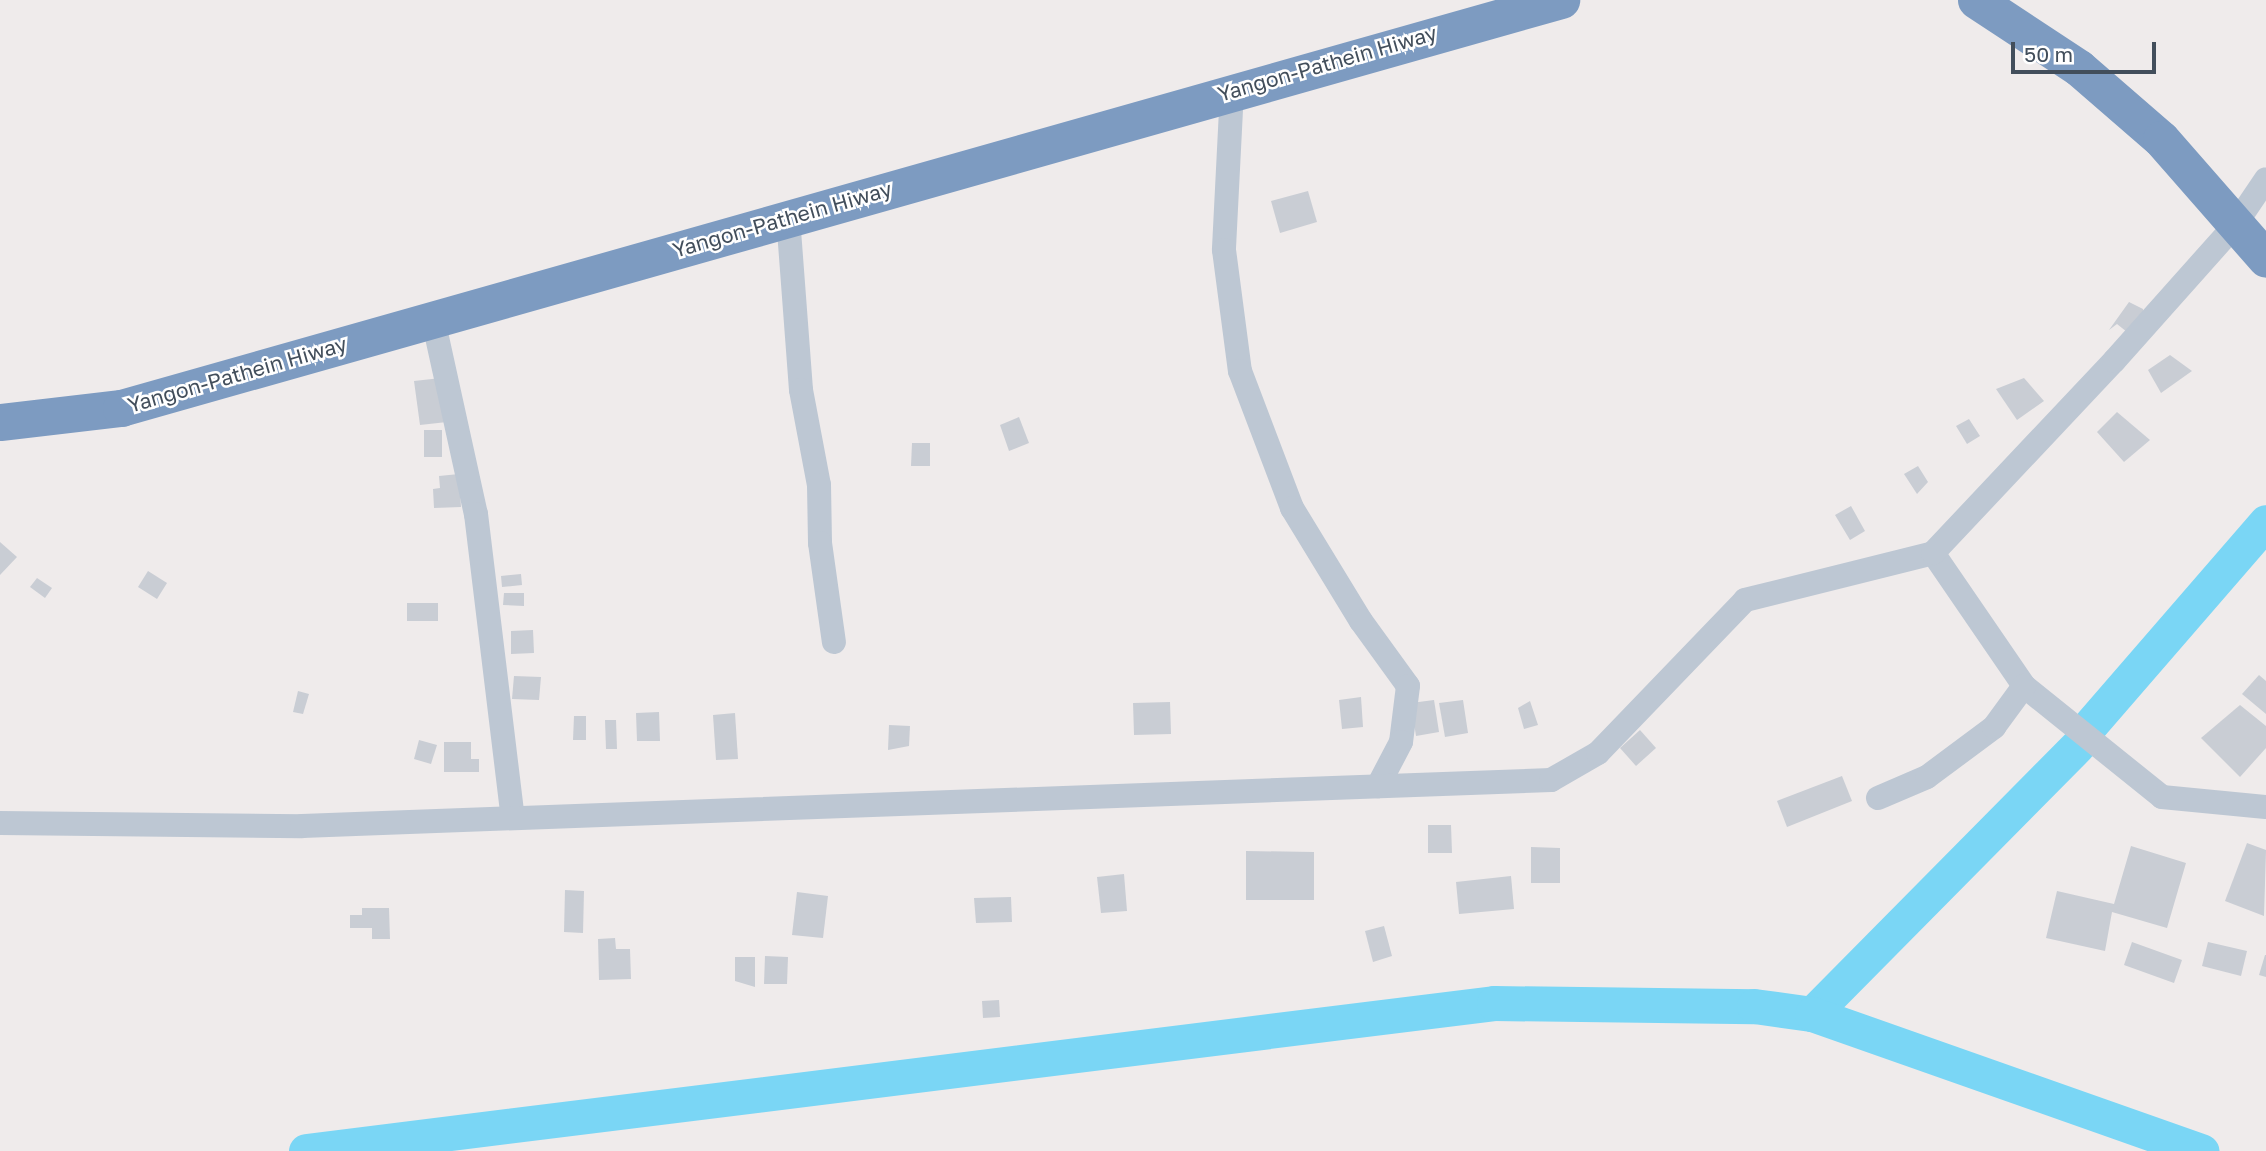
<!DOCTYPE html>
<html>
<head>
<meta charset="utf-8">
<style>
	body { margin:0 }
	#map { position:relative; width:2266px; height:1151px; overflow:hidden; background:#efebeb; font-family:"Golos Text",sans-serif }
	div>[style] { position:absolute }
	.river>* { height:35px; margin:-17.5px; padding:0 17.5px; transform-origin:17.5px; border-radius:17.5px; background:#7ad6f5 }
	.building>* { inset:0; background:#c9cdd4 }
	.minor>* { height:24px; margin:-12px; padding:0 12px; transform-origin:12px; border-radius:12px; background:#bdc7d3 }
	.highway>* { height:37px; margin:-18.5px; padding:0 18.5px; transform-origin:18.5px; border-radius:18.5px; background:#7d9bc1 }
	span { translate:-50% -50%; white-space:nowrap; text-align:center; line-height:1.15; -webkit-text-stroke:5px #fff; paint-order:stroke }
	.street-label { font-size:21px; color:#424e5b }
	.scale { position:absolute; left:2011px; top:42px; width:145px; height:32px; box-sizing:border-box; border:4px solid #424e5b; border-top:0; padding-left:9px; font-size:21px; line-height:24px; white-space:nowrap; color:#424e5b; -webkit-text-stroke:5px #fff; paint-order:stroke }
</style>
</head>
<body>
<div id="map">
	<div class="river">
		<div style="left:2091px;top:724px;width:267px;rotate:-49.1deg"></div>
		<div style="left:1812px;top:1014px;width:377px;rotate:-45.3deg"></div>
		<div style="left:306px;top:1151px;width:1197px;rotate:-7.1deg"></div>
		<div style="left:1494px;top:1003px;width:260px;rotate:0.7deg"></div>
		<div style="left:1754px;top:1006px;width:59px;rotate:7.9deg"></div>
		<div style="left:1812px;top:1014px;width:413px;rotate:19.4deg"></div>
	</div>
	<div class="building">
		<div style="clip-path:polygon(1308px 191px,1317px 222px,1280px 233px,1271px 201px)"></div>
		<div style="clip-path:polygon(2129px 302px,2143px 309px,2143px 314px,2127px 332px,2117px 324px,2109px 330px)"></div>
		<div style="clip-path:polygon(2170px 355px,2192px 371px,2161px 393px,2148px 370px)"></div>
		<div style="clip-path:polygon(441px 378px,447px 422px,420px 425px,414px 381px)"></div>
		<div style="clip-path:polygon(2024px 378px,2044px 401px,2017px 420px,1996px 389px)"></div>
		<div style="clip-path:polygon(2117px 412px,2150px 440px,2124px 462px,2097px 432px)"></div>
		<div style="clip-path:polygon(1019px 417px,1029px 443px,1009px 451px,1000px 425px)"></div>
		<div style="clip-path:polygon(1969px 419px,1980px 436px,1967px 444px,1956px 426px)"></div>
		<div style="clip-path:polygon(424px 430px,442px 430px,442px 457px,424px 457px)"></div>
		<div style="clip-path:polygon(912px 443px,930px 443px,930px 466px,911px 466px)"></div>
		<div style="clip-path:polygon(1918px 466px,1928px 482px,1917px 494px,1904px 474px)"></div>
		<div style="clip-path:polygon(459px 474px,461px 507px,434px 508px,433px 489px,440px 488px,439px 476px)"></div>
		<div style="clip-path:polygon(1851px 506px,1865px 531px,1850px 540px,1835px 515px)"></div>
		<div style="clip-path:polygon(0 542px,17px 557px,0 575px)"></div>
		<div style="clip-path:polygon(148px 571px,167px 583px,157px 599px,138px 587px)"></div>
		<div style="clip-path:polygon(521px 574px,522px 585px,502px 587px,501px 576px)"></div>
		<div style="clip-path:polygon(37px 578px,52px 588px,45px 598px,30px 587px)"></div>
		<div style="clip-path:polygon(504px 593px,524px 593px,524px 606px,503px 605px)"></div>
		<div style="clip-path:polygon(407px 603px,438px 603px,438px 621px,407px 621px)"></div>
		<div style="clip-path:polygon(533px 630px,534px 653px,511px 654px,511px 631px)"></div>
		<div style="clip-path:polygon(2259px 675px,2266px 681px,2266px 714px,2242px 694px)"></div>
		<div style="clip-path:polygon(514px 676px,541px 677px,539px 700px,512px 699px)"></div>
		<div style="clip-path:polygon(298px 691px,309px 694px,303px 714px,293px 712px)"></div>
		<div style="clip-path:polygon(1361px 697px,1363px 727px,1342px 729px,1339px 700px)"></div>
		<div style="clip-path:polygon(1434px 700px,1439px 732px,1416px 736px,1411px 703px)"></div>
		<div style="clip-path:polygon(1463px 700px,1468px 733px,1445px 737px,1439px 703px)"></div>
		<div style="clip-path:polygon(1530px 701px,1538px 725px,1524px 729px,1518px 708px)"></div>
		<div style="clip-path:polygon(1170px 702px,1171px 734px,1134px 735px,1133px 703px)"></div>
		<div style="clip-path:polygon(2240px 705px,2266px 726px,2266px 748px,2240px 777px,2201px 738px)"></div>
		<div style="clip-path:polygon(659px 712px,660px 741px,637px 741px,636px 713px)"></div>
		<div style="clip-path:polygon(735px 713px,738px 759px,716px 760px,713px 715px)"></div>
		<div style="clip-path:polygon(574px 716px,586px 716px,586px 740px,573px 740px)"></div>
		<div style="clip-path:polygon(605px 720px,616px 720px,617px 749px,606px 749px)"></div>
		<div style="clip-path:polygon(889px 725px,910px 726px,909px 746px,888px 750px)"></div>
		<div style="clip-path:polygon(1640px 730px,1656px 748px,1636px 766px,1620px 748px)"></div>
		<div style="clip-path:polygon(419px 740px,437px 745px,431px 764px,414px 759px)"></div>
		<div style="clip-path:polygon(444px 742px,471px 742px,471px 759px,479px 759px,479px 772px,444px 772px)"></div>
		<div style="clip-path:polygon(1842px 776px,1852px 801px,1787px 827px,1777px 801px)"></div>
		<div style="clip-path:polygon(1428px 825px,1451px 825px,1452px 853px,1428px 853px)"></div>
		<div style="clip-path:polygon(2247px 843px,2266px 850px,2264px 916px,2225px 901px)"></div>
		<div style="clip-path:polygon(2131px 846px,2186px 863px,2167px 928px,2112px 912px,2105px 951px,2046px 938px,2057px 891px,2114px 904px)"></div>
		<div style="clip-path:polygon(1531px 847px,1560px 848px,1560px 883px,1531px 883px)"></div>
		<div style="clip-path:polygon(1246px 851px,1314px 852px,1314px 900px,1246px 900px)"></div>
		<div style="clip-path:polygon(1124px 874px,1127px 911px,1101px 913px,1097px 877px)"></div>
		<div style="clip-path:polygon(1511px 876px,1514px 909px,1459px 914px,1456px 882px)"></div>
		<div style="clip-path:polygon(565px 890px,584px 891px,583px 933px,564px 932px)"></div>
		<div style="clip-path:polygon(797px 892px,828px 896px,823px 938px,792px 935px)"></div>
		<div style="clip-path:polygon(1011px 897px,1012px 922px,976px 923px,974px 898px)"></div>
		<div style="clip-path:polygon(362px 908px,389px 908px,390px 939px,372px 939px,372px 928px,350px 928px,350px 915px,362px 915px)"></div>
		<div style="clip-path:polygon(1384px 926px,1392px 956px,1373px 962px,1365px 931px)"></div>
		<div style="clip-path:polygon(615px 938px,616px 949px,630px 949px,631px 979px,599px 980px,598px 939px)"></div>
		<div style="clip-path:polygon(2132px 942px,2182px 960px,2174px 983px,2124px 965px)"></div>
		<div style="clip-path:polygon(2208px 942px,2247px 951px,2241px 976px,2202px 966px)"></div>
		<div style="clip-path:polygon(2265px 955px,2266px 955px,2266px 977px,2259px 975px)"></div>
		<div style="clip-path:polygon(765px 956px,788px 957px,787px 984px,764px 984px)"></div>
		<div style="clip-path:polygon(735px 957px,755px 957px,755px 987px,735px 981px)"></div>
		<div style="clip-path:polygon(999px 1000px,1000px 1017px,983px 1018px,982px 1001px)"></div>
	</div>
	<div class="minor">
		<div style="left:1232px;top:90px;width:160px;rotate:92.9deg"></div>
		<div style="left:1224px;top:250px;width:122px;rotate:82.5deg"></div>
		<div style="left:1240px;top:371px;width:147px;rotate:69.2deg"></div>
		<div style="left:1292px;top:508px;width:132px;rotate:58.6deg"></div>
		<div style="left:1361px;top:621px;width:80px;rotate:54.1deg"></div>
		<div style="left:1408px;top:686px;width:56px;rotate:97.1deg"></div>
		<div style="left:1401px;top:742px;width:50px;rotate:117.6deg"></div>
		<div style="left:788px;top:217px;width:173px;rotate:85.7deg"></div>
		<div style="left:801px;top:390px;width:97px;rotate:79.3deg"></div>
		<div style="left:819px;top:485px;width:58px;rotate:89deg"></div>
		<div style="left:820px;top:543px;width:100px;rotate:82deg"></div>
		<div style="left:433px;top:319px;width:200px;rotate:77.6deg"></div>
		<div style="left:476px;top:514px;width:306px;rotate:83.1deg"></div>
		<div style="left:1933px;top:553px;width:161px;rotate:55.6deg"></div>
		<div style="left:2024px;top:686px;width:177px;rotate:38.8deg"></div>
		<div style="left:2162px;top:797px;width:104px;rotate:5.5deg"></div>
		<div style="left:1878px;top:798px;width:53px;rotate:-23.2deg"></div>
		<div style="left:1927px;top:777px;width:84px;rotate:-36.7deg"></div>
		<div style="left:1994px;top:727px;width:51px;rotate:-53.8deg"></div>
		<div style="left:0;top:823px;width:302px;rotate:0.6deg"></div>
		<div style="left:302px;top:826px;width:1250px;rotate:-2.11deg"></div>
		<div style="left:1551px;top:780px;width:54px;rotate:-29.9deg"></div>
		<div style="left:1598px;top:753px;width:212px;rotate:-46.1deg"></div>
		<div style="left:1745px;top:600px;width:194px;rotate:-14deg"></div>
		<div style="left:1933px;top:553px;width:264px;rotate:-46.7deg"></div>
		<div style="left:2114px;top:361px;width:182px;rotate:-48.3deg"></div>
		<div style="left:2235px;top:225px;width:55px;rotate:-56deg"></div>
	</div>
	<div class="highway">
		<div style="left:1976px;top:0;width:123px;rotate:33.4deg"></div>
		<div style="left:2079px;top:68px;width:108px;rotate:40.9deg"></div>
		<div style="left:2161px;top:139px;width:159px;rotate:48.8deg"></div>
		<div style="left:0;top:422px;width:122px;rotate:-6.6deg"></div>
		<div style="left:121px;top:408px;width:1497px;rotate:-15.82deg"></div>
	</div>
	<div class="street-label">
		<span style="left:1327px;top:63px;rotate:-16deg">Yangon-Pathein Hiway</span>
		<span style="left:782px;top:219px;rotate:-16deg">Yangon-Pathein Hiway</span>
		<span style="left:237px;top:374px;rotate:-16deg">Yangon-Pathein Hiway</span>
	</div>
	<div class="scale">50 m</div>
</div>
</body>
</html>
